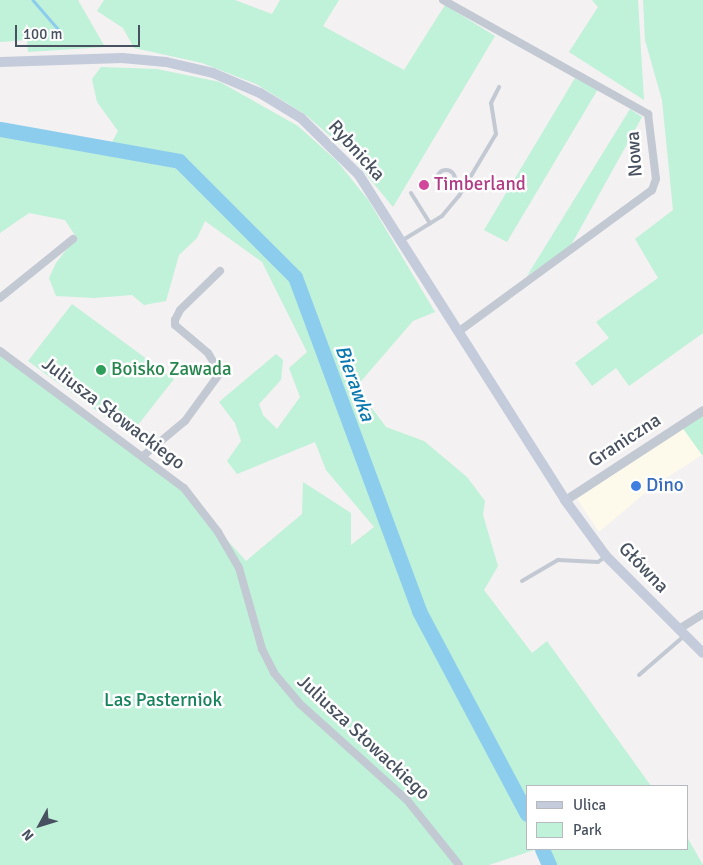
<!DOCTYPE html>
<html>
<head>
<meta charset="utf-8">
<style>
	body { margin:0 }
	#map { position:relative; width:703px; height:865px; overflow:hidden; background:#f3f1f1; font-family:Signika,sans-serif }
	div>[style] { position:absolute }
	.commercial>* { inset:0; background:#fdfaec }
	.green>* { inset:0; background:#c0f1d9 }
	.stream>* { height:2.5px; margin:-1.25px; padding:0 1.25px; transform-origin:1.25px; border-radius:1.25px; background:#8ccdee }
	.river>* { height:15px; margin:-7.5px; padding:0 7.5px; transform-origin:7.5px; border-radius:7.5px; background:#8ccdee }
	.service>* { height:4px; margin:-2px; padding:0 2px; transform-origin:2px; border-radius:2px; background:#c2c9d3 }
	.service>.ring { margin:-2px; padding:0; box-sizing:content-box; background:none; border:4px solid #c2c9d3; border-radius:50% }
	.minor>* { height:8px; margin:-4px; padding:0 4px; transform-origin:4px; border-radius:4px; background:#c2c9d3 }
	.tertiary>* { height:9px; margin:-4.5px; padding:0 4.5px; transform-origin:4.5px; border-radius:4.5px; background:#c2c9d3 }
	.secondary>* { height:10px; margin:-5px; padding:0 5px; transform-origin:5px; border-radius:5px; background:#c4cbda }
	.dots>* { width:14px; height:14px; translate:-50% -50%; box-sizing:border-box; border:2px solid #fff; border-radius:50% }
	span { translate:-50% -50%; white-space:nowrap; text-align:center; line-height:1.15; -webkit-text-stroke:5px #fff; paint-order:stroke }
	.street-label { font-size:19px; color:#48515f }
	.hotel-label { font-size:19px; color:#b23c85 }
	.left { translate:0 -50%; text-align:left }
	.leisure-label { font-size:19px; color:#27864d }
	.shop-label { font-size:19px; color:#366cbe }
	.park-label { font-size:19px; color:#16835b }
	.water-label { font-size:20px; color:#0a78b0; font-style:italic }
	.legend { position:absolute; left:526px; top:785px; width:162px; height:65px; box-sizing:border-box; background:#fff; border:1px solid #b6b9bf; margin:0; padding:6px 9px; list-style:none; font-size:15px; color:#48515f }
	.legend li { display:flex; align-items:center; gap:10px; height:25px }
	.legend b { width:25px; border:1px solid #b6b9bf }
	.north { position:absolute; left:15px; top:800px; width:50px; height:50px; -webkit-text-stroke:4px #fff; paint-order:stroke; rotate:231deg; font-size:14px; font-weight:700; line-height:20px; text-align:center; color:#48515f }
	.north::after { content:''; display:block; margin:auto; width:18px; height:22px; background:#48515f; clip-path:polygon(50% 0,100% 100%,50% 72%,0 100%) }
	.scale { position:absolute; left:15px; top:25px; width:125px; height:22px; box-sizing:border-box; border:2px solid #48515f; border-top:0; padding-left:6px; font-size:15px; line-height:18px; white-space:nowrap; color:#48515f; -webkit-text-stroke:4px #fff; paint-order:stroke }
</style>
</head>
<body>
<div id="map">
	<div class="commercial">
		<div style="clip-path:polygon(682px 427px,702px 455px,652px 487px,599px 532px,577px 499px)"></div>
	</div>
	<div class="green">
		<div style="clip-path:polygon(0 0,78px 0,105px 47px,28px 52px,27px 40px,0 42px)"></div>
		<div style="clip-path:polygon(104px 0,235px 0,272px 14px,280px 0,339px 0,323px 26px,404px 70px,445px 5px,495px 36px,393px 207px,346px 150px,306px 115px,256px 84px,202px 63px,134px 48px,123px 28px,97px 11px)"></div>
		<div style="clip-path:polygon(592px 0,638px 0,644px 100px,569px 52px,598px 7px)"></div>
		<div style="clip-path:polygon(643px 0,703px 0,703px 333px,629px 386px,616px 368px,592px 386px,575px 363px,609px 338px,596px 322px,658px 278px,635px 239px,673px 210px,662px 100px,645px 40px)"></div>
		<div style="clip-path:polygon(101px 67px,157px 69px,220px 82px,298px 126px,337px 161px,369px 201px,435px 312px,413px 321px,356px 387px,386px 427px,424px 441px,467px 477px,485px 501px,483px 515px,498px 566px,484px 590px,532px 653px,547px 641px,651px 786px,527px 786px,527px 813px,481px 717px,485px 739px,527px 825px,527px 849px,537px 849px,489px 865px,0 865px,0 354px,179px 487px,246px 561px,302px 514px,303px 482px,351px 513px,351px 545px,374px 527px,326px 470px,315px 442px,237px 474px,227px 461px,241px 441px,235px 423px,219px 402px,276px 354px,283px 360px,281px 380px,259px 404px,263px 415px,277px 429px,300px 397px,289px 368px,307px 352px,262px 262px,205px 221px,197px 238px,179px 255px,166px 301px,144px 305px,132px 295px,94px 298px,56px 296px,49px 278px,56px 263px,76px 237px,65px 220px,29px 213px,0 233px,0 133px,106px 153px,118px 131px,97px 102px,92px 79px)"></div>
		<div style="clip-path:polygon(575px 78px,598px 89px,507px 242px,484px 230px)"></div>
		<div style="clip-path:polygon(630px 109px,642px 117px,570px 247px,527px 276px)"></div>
		<div style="clip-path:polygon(72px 304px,174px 379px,130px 435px,28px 361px)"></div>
		<div style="clip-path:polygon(703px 415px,703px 455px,702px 455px,682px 427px)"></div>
		<div style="clip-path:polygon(687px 837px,703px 865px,549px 865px,542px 849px,687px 849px)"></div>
	</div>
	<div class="stream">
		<div style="left:33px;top:0;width:38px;rotate:49deg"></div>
	</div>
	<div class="river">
		<div style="left:0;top:129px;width:182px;rotate:10.1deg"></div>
		<div style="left:179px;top:161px;width:164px;rotate:45deg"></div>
		<div style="left:295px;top:277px;width:356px;rotate:69.6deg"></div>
		<div style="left:419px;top:611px;width:230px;rotate:62deg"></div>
		<div style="left:542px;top:849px;width:17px;rotate:66deg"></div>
	</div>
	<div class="service">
		<div class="ring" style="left:437px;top:170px;width:14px;height:14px"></div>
		<div style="left:411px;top:193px;width:36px;rotate:58deg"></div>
		<div style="left:403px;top:240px;width:46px;rotate:-31.6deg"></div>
		<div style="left:442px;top:216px;width:26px;rotate:-50deg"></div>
		<div style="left:459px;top:196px;width:72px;rotate:-59.2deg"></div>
		<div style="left:496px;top:134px;width:31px;rotate:-99deg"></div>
		<div style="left:491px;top:103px;width:18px;rotate:-63deg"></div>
		<div style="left:522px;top:581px;width:42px;rotate:-30.3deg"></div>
		<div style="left:558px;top:560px;width:40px;rotate:2.9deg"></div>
		<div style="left:598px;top:562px;width:9px;rotate:-36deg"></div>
		<div style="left:639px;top:675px;width:60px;rotate:-40.9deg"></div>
	</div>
	<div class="minor">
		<div style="left:443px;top:0;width:235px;rotate:29.1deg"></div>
		<div style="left:648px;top:114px;width:65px;rotate:83deg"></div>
		<div style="left:656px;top:179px;width:12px;rotate:110deg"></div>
		<div style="left:652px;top:190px;width:237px;rotate:143.8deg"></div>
		<div style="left:0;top:298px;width:94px;rotate:-38.9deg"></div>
		<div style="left:0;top:351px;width:229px;rotate:36.7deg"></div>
		<div style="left:184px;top:488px;width:56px;rotate:52.3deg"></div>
		<div style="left:218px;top:532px;width:42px;rotate:59.7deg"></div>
		<div style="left:239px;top:568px;width:84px;rotate:74.1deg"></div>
		<div style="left:262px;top:649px;width:27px;rotate:63deg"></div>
		<div style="left:274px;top:673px;width:40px;rotate:50deg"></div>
		<div style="left:300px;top:704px;width:144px;rotate:41.9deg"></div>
		<div style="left:407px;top:800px;width:83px;rotate:51.3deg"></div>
		<div style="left:143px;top:456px;width:55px;rotate:-39.8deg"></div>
		<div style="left:185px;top:421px;width:59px;rotate:-53.9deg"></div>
		<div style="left:220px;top:373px;width:23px;rotate:-121deg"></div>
		<div style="left:208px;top:353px;width:43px;rotate:-139.7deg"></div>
		<div style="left:175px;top:325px;width:5px;rotate:-90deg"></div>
		<div style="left:175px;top:320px;width:11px;rotate:-63deg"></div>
		<div style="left:180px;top:310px;width:56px;rotate:-44.3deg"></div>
		<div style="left:679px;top:629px;width:28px;rotate:-32deg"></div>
	</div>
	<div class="tertiary">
		<div style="left:565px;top:500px;width:165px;rotate:-33.1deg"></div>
	</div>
	<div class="secondary">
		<div style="left:0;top:62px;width:122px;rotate:-1.9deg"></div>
		<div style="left:122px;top:58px;width:44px;rotate:5.2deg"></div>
		<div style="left:166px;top:62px;width:48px;rotate:13.2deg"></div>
		<div style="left:213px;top:73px;width:51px;rotate:23.1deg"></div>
		<div style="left:260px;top:93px;width:48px;rotate:31.4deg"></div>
		<div style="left:301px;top:118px;width:81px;rotate:44.5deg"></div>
		<div style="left:359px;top:175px;width:385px;rotate:57.6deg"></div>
		<div style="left:565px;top:500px;width:69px;rotate:53.8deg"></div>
		<div style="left:606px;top:556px;width:137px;rotate:45deg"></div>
	</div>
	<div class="dots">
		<div style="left:424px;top:185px;background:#d1479c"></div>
		<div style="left:101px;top:370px;background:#2e9e5b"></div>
		<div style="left:636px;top:486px;background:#3f7fe0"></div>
	</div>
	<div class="street-label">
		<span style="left:356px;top:151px;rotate:48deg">Rybnicka</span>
		<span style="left:635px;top:154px;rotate:-94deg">Nowa</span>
		<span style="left:113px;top:414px;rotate:37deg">Juliusza Słowackiego</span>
		<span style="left:625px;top:441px;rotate:-33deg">Graniczna</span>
		<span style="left:643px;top:568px;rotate:46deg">Główna</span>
		<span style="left:363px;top:738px;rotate:43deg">Juliusza Słowackiego</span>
	</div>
	<div class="hotel-label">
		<span class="left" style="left:434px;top:185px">Timberland</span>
	</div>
	<div class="leisure-label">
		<span class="left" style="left:111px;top:370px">Boisko Zawada</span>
	</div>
	<div class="shop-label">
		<span class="left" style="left:646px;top:486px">Dino</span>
	</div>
	<div class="park-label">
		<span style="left:163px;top:701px">Las Pasterniok</span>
	</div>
	<div class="water-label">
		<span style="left:355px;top:383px;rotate:70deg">Bierawka</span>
	</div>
	<ul class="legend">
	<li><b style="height:6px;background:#c4cbda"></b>Ulica</li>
	<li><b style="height:14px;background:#c0f1d9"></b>Park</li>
	</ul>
	<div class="north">N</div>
	<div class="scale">100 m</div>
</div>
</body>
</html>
